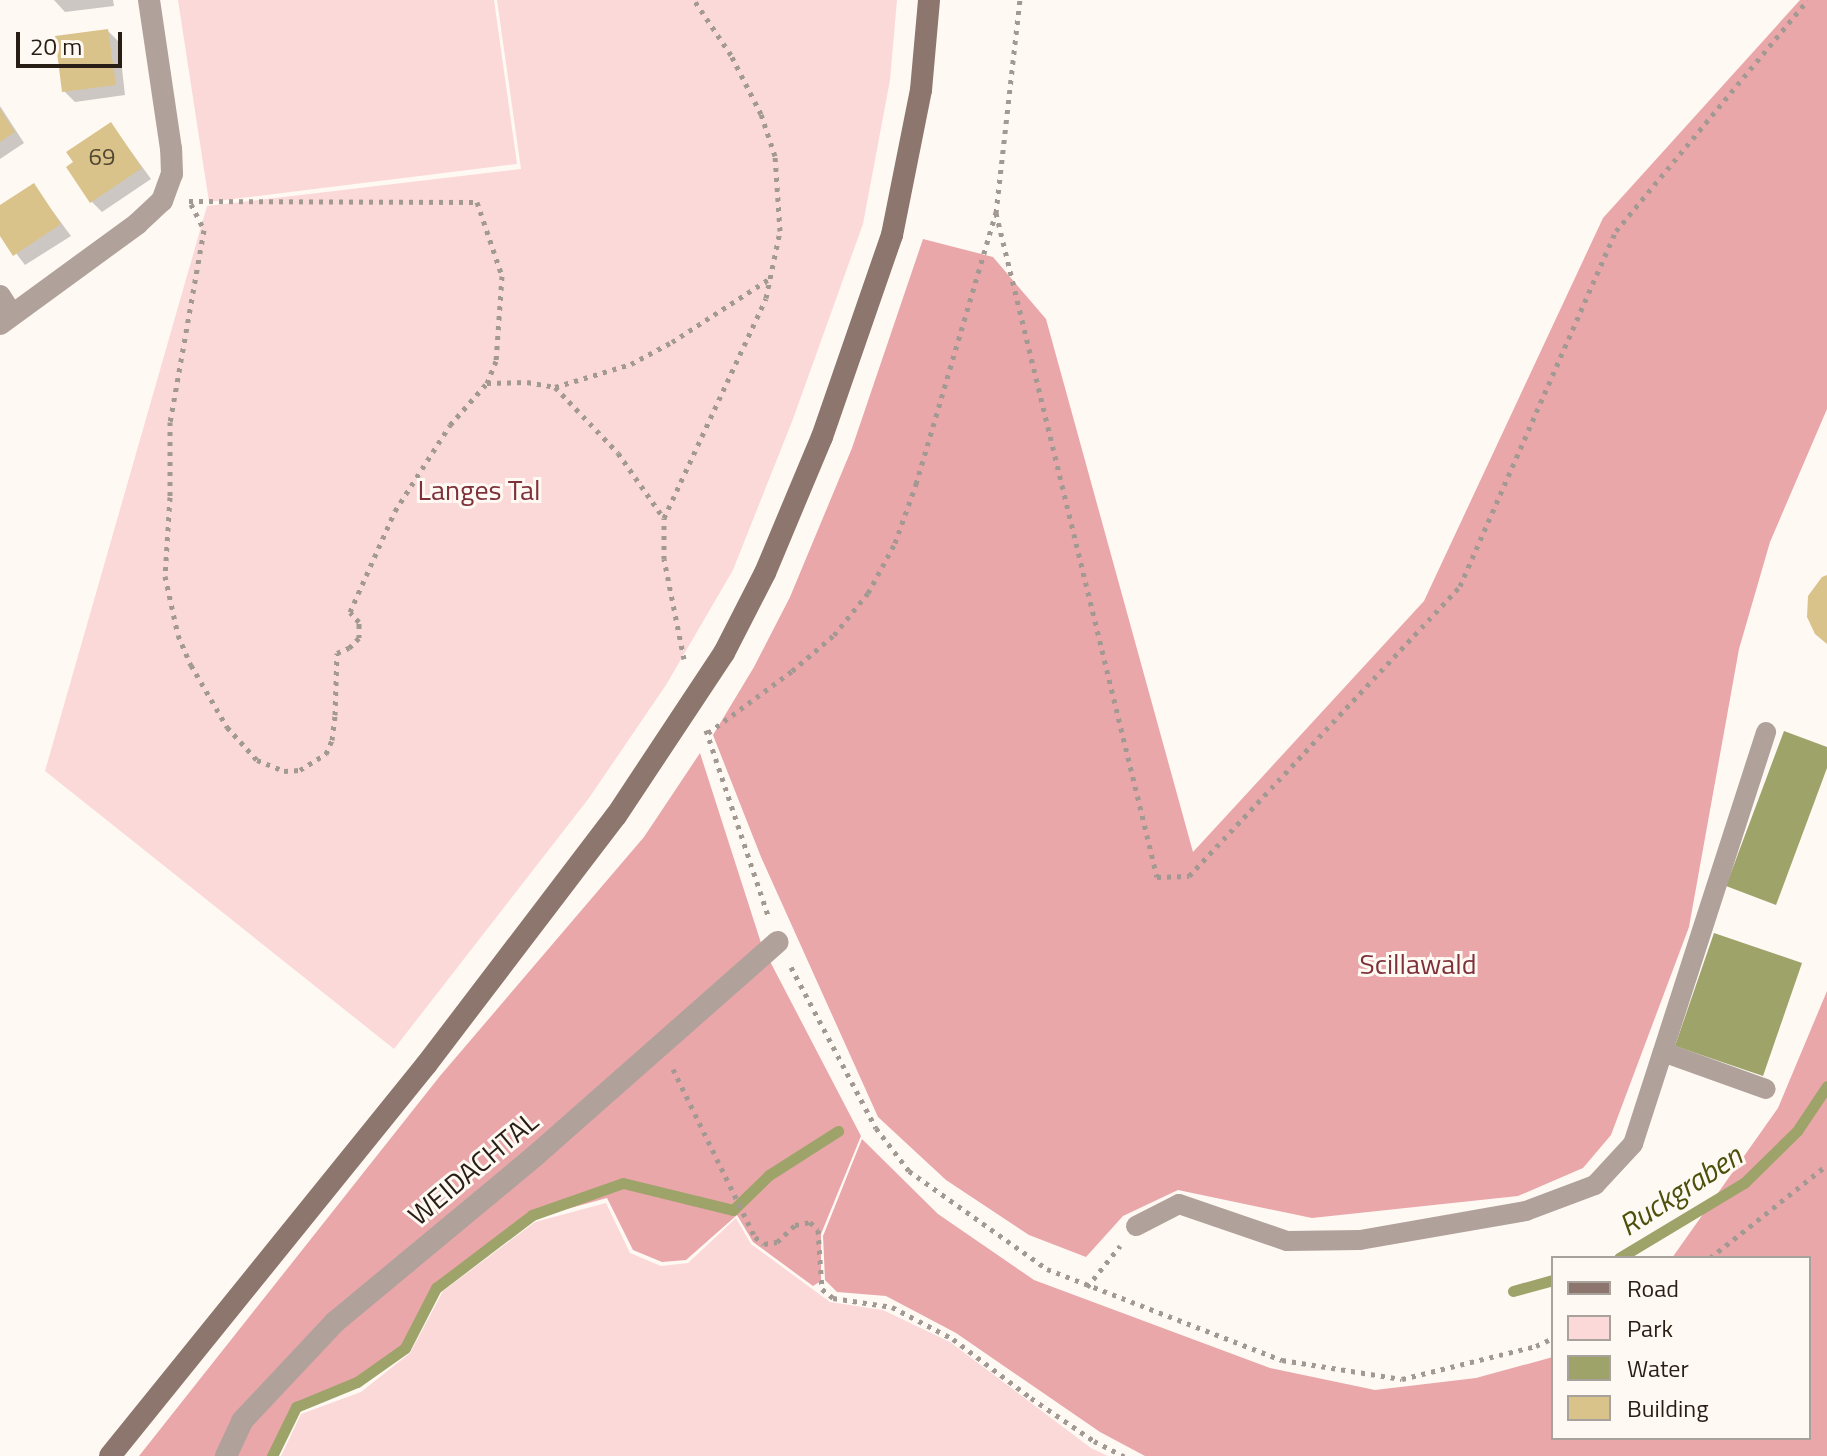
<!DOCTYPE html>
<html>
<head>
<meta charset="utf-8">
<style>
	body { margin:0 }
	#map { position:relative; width:1827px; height:1456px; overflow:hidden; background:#fff9f4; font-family:"Titillium Web",sans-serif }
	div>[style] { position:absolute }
	.green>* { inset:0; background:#fbd9d9 }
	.forest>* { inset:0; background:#e9a7aa }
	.water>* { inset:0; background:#9ea36a }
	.shadow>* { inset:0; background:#0003 }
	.stream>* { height:11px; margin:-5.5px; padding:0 5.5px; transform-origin:5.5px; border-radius:5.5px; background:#9ea36a }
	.building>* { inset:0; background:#d9c38a }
	.path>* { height:5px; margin-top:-2.5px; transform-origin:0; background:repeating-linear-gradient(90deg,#a19992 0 4px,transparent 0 10px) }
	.service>* { height:20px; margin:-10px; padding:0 10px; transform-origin:10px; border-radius:10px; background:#b1a19b }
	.minor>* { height:22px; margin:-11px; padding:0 11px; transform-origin:11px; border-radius:11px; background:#b1a19b }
	.secondary>* { height:22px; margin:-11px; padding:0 11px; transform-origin:11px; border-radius:11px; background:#8c766e }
	.secondary-bridge>* { height:22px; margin:-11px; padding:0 11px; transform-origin:11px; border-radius:11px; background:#8c766e }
	span { translate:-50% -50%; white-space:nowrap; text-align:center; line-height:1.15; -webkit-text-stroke:6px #fff9f4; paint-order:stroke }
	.number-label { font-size:24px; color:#544732 }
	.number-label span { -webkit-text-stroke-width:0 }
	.park-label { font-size:28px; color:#7f313a }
	.street-label { font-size:28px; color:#281e15 }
	.water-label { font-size:30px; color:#4d500b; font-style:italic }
	.legend { position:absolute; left:1551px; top:1256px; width:260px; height:184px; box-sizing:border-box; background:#fff9f4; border:2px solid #a9a19b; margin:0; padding:10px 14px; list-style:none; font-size:24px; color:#281e15 }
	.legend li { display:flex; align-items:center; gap:16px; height:40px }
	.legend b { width:40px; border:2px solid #a9a19b }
	.scale { position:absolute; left:16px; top:32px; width:106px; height:36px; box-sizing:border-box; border:4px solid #281e15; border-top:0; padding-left:10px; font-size:24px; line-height:28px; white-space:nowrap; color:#281e15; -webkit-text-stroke:6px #fff9f4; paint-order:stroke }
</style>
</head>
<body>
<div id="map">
	<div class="green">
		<div style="clip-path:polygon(178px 0,494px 0,517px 164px,209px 202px)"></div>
		<div style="clip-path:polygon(497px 0,897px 0,890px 80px,863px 224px,793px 419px,733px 570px,666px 685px,589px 798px,394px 1049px,45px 771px,207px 206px,521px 169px)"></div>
		<div style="clip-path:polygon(606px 1203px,630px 1253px,661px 1266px,688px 1263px,736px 1218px,751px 1244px,830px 1302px,883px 1310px,950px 1342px,1091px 1448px,1108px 1456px,281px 1456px,301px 1414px,361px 1392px,410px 1353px,443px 1291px,535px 1222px)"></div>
	</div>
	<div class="forest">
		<div style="clip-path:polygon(1800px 0,1827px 0,1827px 409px,1770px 542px,1739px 649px,1689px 927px,1611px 1135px,1583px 1168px,1518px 1196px,1312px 1218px,1178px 1190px,1123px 1216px,1086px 1257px,1029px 1235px,946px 1180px,878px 1117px,761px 857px,713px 735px,754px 667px,790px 597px,852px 448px,923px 239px,993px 257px,1046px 319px,1193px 852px,1424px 601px,1603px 218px)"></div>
		<div style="clip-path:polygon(700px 753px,762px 946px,861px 1136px,821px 1234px,821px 1281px,813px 1286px,753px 1242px,737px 1215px,686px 1260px,662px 1262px,633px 1250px,607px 1198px,534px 1218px,440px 1290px,408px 1351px,359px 1387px,299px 1411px,277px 1456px,139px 1456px,440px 1076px,644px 837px)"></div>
		<div style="clip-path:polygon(1827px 991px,1827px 1456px,1145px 1456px,1100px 1432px,956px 1333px,886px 1296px,837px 1292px,825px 1280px,823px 1236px,862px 1139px,938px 1214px,1034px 1280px,1270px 1368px,1375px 1390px,1476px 1378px,1553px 1357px,1553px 1438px,1809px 1438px,1809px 1258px,1672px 1258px,1778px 1108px)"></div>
	</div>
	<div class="water">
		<div style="clip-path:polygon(1784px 731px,1827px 747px,1827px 768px,1776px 905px,1726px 886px)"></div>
		<div style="clip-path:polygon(1714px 933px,1802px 963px,1763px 1076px,1675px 1046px)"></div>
	</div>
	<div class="shadow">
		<div style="clip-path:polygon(54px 0,113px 0,114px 6px,65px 12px)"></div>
		<div style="clip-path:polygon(108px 31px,119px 42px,125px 95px,75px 102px,64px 91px)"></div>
		<div style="clip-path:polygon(0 106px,24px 143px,0 159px)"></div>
		<div style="clip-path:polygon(111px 124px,151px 179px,102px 212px,91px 201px,76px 163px)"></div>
		<div style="clip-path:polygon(34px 186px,71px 236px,25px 265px,0 232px,0 207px)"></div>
	</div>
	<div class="stream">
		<div style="left:1619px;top:1258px;width:146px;rotate:-31deg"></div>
		<div style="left:1744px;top:1183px;width:74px;rotate:-44.5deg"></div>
		<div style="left:1797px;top:1131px;width:54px;rotate:-56.3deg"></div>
		<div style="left:1513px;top:1291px;width:41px;rotate:-15.4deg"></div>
		<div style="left:272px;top:1456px;width:55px;rotate:-63.9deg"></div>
		<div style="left:296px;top:1407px;width:66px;rotate:-22.3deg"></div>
		<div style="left:357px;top:1382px;width:59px;rotate:-35.3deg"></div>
		<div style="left:405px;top:1348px;width:68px;rotate:-62.7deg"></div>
		<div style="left:436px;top:1288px;width:121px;rotate:-37.2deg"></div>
		<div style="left:532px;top:1215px;width:96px;rotate:-19.4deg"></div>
		<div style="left:623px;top:1183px;width:113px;rotate:13.8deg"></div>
		<div style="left:733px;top:1210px;width:50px;rotate:-44.2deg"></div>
		<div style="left:769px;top:1175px;width:82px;rotate:-32.5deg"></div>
	</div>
	<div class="building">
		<div style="clip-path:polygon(108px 29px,116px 85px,62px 92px,55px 36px)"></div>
		<div style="clip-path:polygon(0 109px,15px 132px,0 142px)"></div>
		<div style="clip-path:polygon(111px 122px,142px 168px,90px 203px,66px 167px,73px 162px,66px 152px)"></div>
		<div style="clip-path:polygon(34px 183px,61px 224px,13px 256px,0 236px,0 205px)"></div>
		<div style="clip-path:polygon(1827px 575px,1827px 644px,1815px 634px,1807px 617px,1808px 596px,1822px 577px)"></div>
	</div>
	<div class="path">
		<div style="left:189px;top:201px;width:288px;rotate:0.2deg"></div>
		<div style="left:477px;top:202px;width:78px;rotate:71.3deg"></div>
		<div style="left:502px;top:276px;width:85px;rotate:94deg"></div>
		<div style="left:496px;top:361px;width:24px;rotate:112deg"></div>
		<div style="left:191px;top:204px;width:29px;rotate:63deg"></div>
		<div style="left:204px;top:230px;width:195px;rotate:100deg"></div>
		<div style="left:170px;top:422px;width:75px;rotate:90deg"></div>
		<div style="left:170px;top:497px;width:79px;rotate:93.6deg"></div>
		<div style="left:165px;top:576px;width:60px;rotate:77.6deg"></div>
		<div style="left:178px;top:635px;width:33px;rotate:67deg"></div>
		<div style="left:191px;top:665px;width:72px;rotate:59.9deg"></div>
		<div style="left:227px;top:727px;width:45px;rotate:47.7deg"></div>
		<div style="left:257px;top:760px;width:29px;rotate:22deg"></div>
		<div style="left:284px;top:771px;width:16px;rotate:-4deg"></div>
		<div style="left:300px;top:770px;width:31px;rotate:-32deg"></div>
		<div style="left:326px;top:754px;width:15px;rotate:-67deg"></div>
		<div style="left:332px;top:740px;width:25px;rotate:-83deg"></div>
		<div style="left:335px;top:715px;width:62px;rotate:-88.2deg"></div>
		<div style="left:337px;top:653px;width:13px;rotate:-23deg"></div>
		<div style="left:349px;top:648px;width:14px;rotate:-45deg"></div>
		<div style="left:359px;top:638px;width:16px;rotate:-90deg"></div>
		<div style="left:359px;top:622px;width:13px;rotate:-132deg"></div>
		<div style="left:350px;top:612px;width:111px;rotate:-66deg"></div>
		<div style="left:395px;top:511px;width:102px;rotate:-57.4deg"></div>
		<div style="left:450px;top:425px;width:56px;rotate:-48.6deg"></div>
		<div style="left:487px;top:383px;width:40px;rotate:-1.4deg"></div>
		<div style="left:527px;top:382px;width:28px;rotate:10deg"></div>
		<div style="left:555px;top:387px;width:91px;rotate:46.3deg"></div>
		<div style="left:618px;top:453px;width:78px;rotate:54.9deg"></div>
		<div style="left:996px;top:213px;width:683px;rotate:76.37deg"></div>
		<div style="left:1157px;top:877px;width:32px;rotate:-2deg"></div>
		<div style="left:1189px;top:876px;width:397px;rotate:-46.9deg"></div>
		<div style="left:1460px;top:586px;width:388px;rotate:-66.3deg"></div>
		<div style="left:1616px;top:231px;width:300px;rotate:-50.3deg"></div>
		<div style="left:555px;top:387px;width:79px;rotate:-16.8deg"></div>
		<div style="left:631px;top:364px;width:47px;rotate:-28.2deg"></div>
		<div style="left:672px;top:342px;width:119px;rotate:-33deg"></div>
		<div style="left:684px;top:659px;width:102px;rotate:-101.3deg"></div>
		<div style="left:664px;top:559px;width:41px;rotate:-90deg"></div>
		<div style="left:664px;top:518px;width:242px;rotate:-65.1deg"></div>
		<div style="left:766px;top:298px;width:68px;rotate:-78.2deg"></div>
		<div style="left:780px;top:231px;width:75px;rotate:-93.8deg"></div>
		<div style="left:775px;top:156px;width:44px;rotate:-108.4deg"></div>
		<div style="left:761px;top:114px;width:66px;rotate:-117deg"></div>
		<div style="left:731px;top:55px;width:66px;rotate:-123.9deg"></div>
		<div style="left:706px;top:730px;width:198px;rotate:71.5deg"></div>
		<div style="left:708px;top:733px;width:104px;rotate:-36.4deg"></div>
		<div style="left:792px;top:671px;width:55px;rotate:-40.6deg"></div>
		<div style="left:834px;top:635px;width:54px;rotate:-51deg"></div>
		<div style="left:868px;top:593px;width:57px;rotate:-61.6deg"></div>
		<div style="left:895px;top:543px;width:63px;rotate:-70.4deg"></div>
		<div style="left:916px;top:484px;width:283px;rotate:-73.6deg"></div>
		<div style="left:996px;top:213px;width:214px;rotate:-83.6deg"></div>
		<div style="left:791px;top:967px;width:182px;rotate:62.2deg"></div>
		<div style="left:876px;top:1128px;width:54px;rotate:52.5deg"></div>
		<div style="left:909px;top:1171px;width:169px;rotate:35.4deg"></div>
		<div style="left:1047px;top:1269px;width:252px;rotate:21.2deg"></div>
		<div style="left:1282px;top:1360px;width:121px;rotate:9deg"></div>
		<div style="left:1402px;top:1379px;width:138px;rotate:-13.8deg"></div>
		<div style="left:1536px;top:1346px;width:19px;rotate:-25deg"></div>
		<div style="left:673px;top:1069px;width:187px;rotate:64deg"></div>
		<div style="left:755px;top:1237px;width:11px;rotate:38deg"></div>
		<div style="left:764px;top:1244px;width:13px;rotate:-9deg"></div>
		<div style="left:777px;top:1242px;width:25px;rotate:-43deg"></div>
		<div style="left:795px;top:1225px;width:15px;rotate:-11deg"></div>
		<div style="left:810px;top:1222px;width:11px;rotate:45deg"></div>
		<div style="left:818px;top:1230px;width:59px;rotate:86.1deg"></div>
		<div style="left:822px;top:1289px;width:14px;rotate:39deg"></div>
		<div style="left:833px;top:1298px;width:60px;rotate:8.7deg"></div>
		<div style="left:892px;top:1307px;width:69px;rotate:27.7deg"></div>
		<div style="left:953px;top:1339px;width:98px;rotate:37.1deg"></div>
		<div style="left:1031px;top:1398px;width:76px;rotate:34.3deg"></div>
		<div style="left:1094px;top:1441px;width:34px;rotate:27deg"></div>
		<div style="left:1710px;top:1258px;width:149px;rotate:-38.5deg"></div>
		<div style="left:1087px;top:1287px;width:53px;rotate:-51.2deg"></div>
	</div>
	<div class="service">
		<div style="left:1663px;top:1052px;width:109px;rotate:19.8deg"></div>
		<div style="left:1136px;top:1226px;width:48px;rotate:-27.1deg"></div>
		<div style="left:1179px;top:1204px;width:114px;rotate:18.9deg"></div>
		<div style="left:1287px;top:1241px;width:73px;rotate:-0.8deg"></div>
		<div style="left:1360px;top:1240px;width:169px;rotate:-9.9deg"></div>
		<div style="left:1526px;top:1211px;width:74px;rotate:-20.6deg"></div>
		<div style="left:1595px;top:1185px;width:56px;rotate:-47.2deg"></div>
		<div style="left:1633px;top:1144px;width:433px;rotate:-72.1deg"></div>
	</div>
	<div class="minor">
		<div style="left:0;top:296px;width:22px;rotate:58deg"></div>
		<div style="left:0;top:324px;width:170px;rotate:-36.1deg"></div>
		<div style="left:137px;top:224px;width:34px;rotate:-43deg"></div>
		<div style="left:162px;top:201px;width:29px;rotate:-70deg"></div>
		<div style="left:172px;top:174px;width:25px;rotate:-92deg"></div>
		<div style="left:171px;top:149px;width:151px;rotate:-98.4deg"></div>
		<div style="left:226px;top:1456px;width:38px;rotate:-65deg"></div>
		<div style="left:242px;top:1421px;width:136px;rotate:-46.8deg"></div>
		<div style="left:335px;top:1322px;width:261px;rotate:-39.7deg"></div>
		<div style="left:536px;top:1155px;width:322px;rotate:-41.4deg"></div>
	</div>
	<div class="secondary">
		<div style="left:765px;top:573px;width:147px;rotate:-67.3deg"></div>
		<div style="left:822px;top:437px;width:214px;rotate:-70.9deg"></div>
		<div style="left:892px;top:235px;width:148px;rotate:-78.7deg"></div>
		<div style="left:921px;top:90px;width:90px;rotate:-84.9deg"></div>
		<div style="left:110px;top:1456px;width:503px;rotate:-51.06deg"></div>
		<div style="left:426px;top:1065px;width:313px;rotate:-52.7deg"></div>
	</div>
	<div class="secondary-bridge">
		<div style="left:616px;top:816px;width:196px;rotate:-56.5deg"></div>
		<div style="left:724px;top:653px;width:90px;rotate:-62.9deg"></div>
	</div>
	<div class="number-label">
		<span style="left:102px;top:157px">69</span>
	</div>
	<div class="park-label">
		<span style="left:479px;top:490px">Langes Tal</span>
		<span style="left:1418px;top:964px">Scillawald</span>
	</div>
	<div class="street-label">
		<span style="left:473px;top:1168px;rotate:-40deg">WEIDACHTAL</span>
	</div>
	<div class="water-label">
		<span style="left:1680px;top:1190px;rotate:-33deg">Ruckgraben</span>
	</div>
	<ul class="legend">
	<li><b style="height:10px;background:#8c766e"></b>Road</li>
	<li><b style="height:22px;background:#fbd9d9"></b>Park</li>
	<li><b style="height:22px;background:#9ea36a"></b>Water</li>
	<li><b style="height:22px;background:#d9c38a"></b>Building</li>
	</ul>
	<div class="scale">20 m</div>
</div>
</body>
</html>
